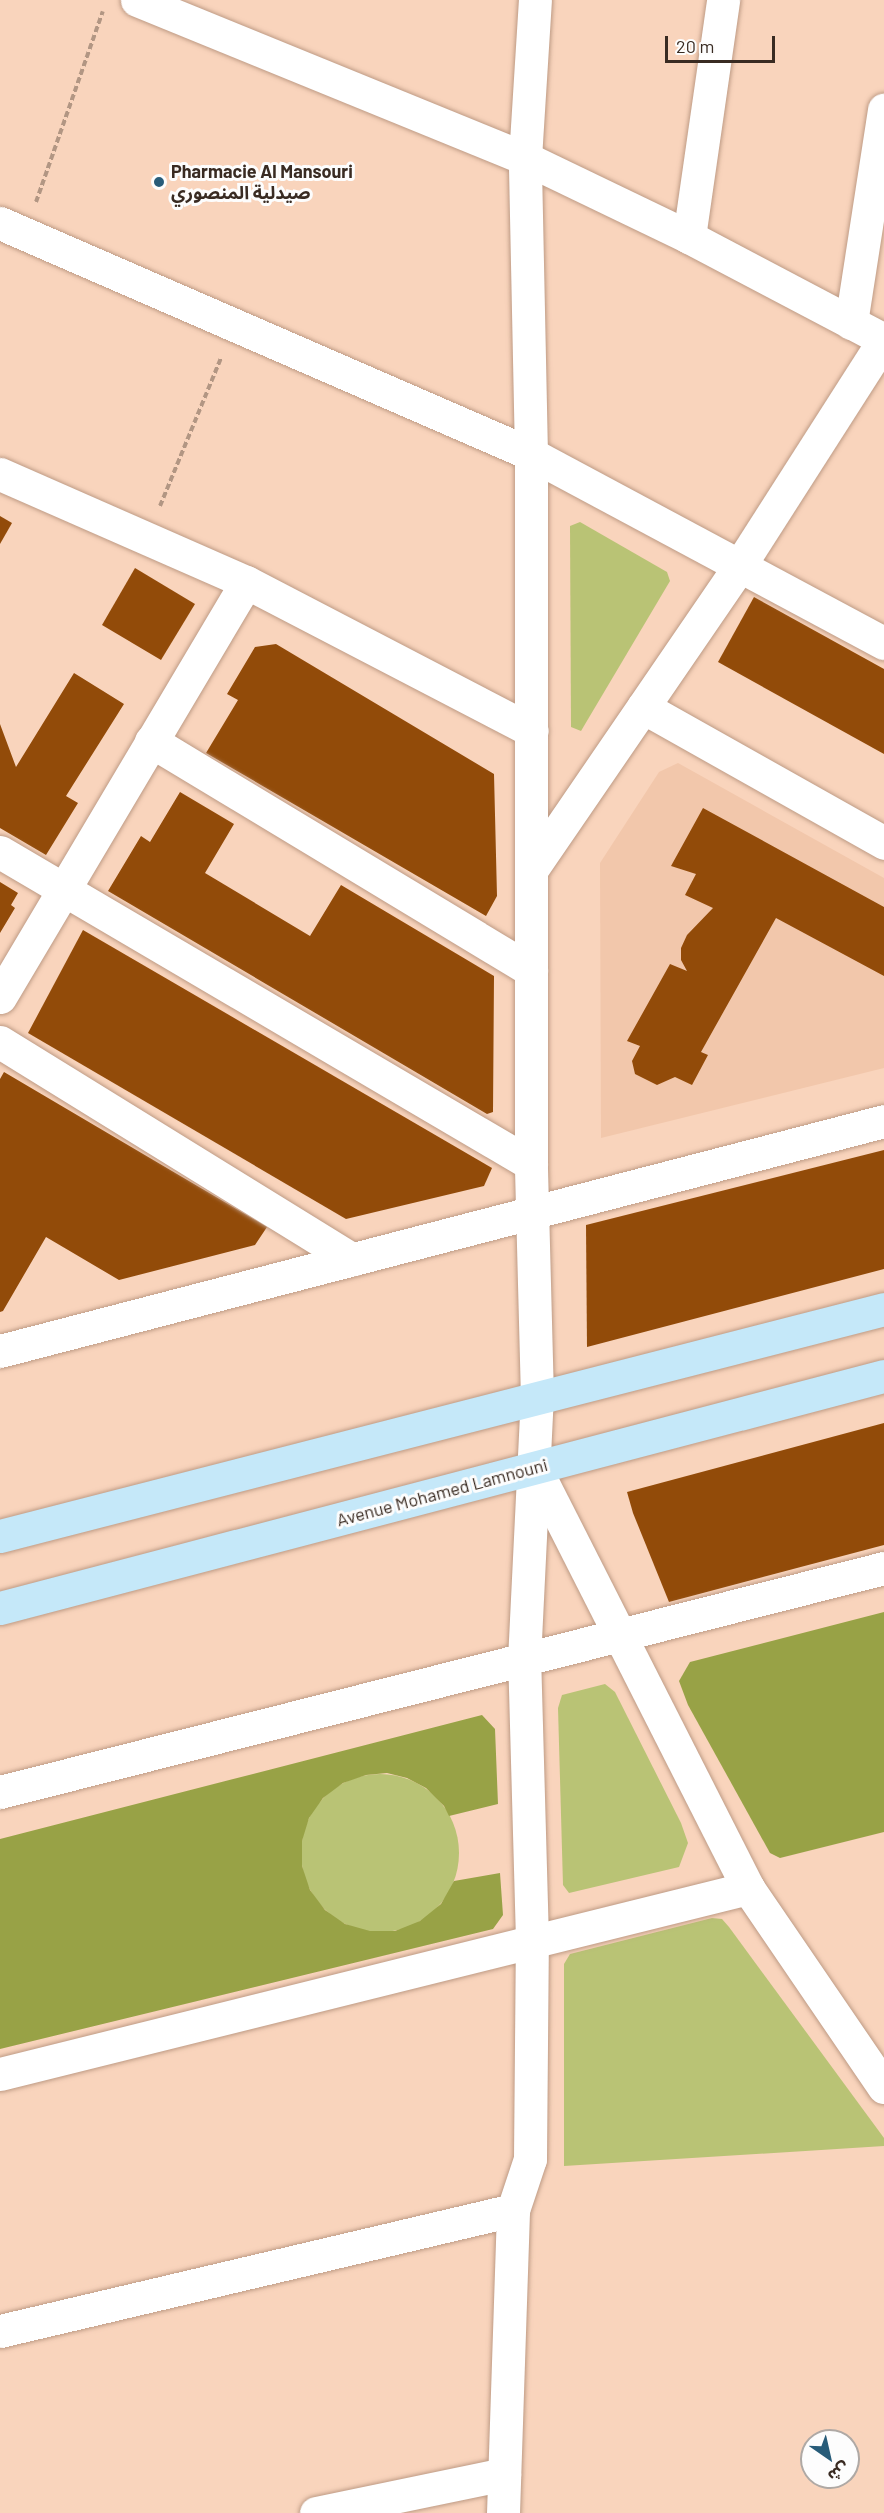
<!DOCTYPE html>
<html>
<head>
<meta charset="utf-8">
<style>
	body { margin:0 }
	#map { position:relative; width:884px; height:2513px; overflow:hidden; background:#f9d4bc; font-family:Barlow,"Noto Sans Arabic",sans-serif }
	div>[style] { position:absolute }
	.built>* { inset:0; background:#f2c7ab }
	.green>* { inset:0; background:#b9c375 }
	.round { border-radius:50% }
	.forest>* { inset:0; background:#98a246 }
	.building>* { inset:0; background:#924b09 }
	.path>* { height:4px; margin-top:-2px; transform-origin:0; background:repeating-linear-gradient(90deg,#b29683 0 6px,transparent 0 9px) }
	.roads { filter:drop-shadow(0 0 2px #be9b85) drop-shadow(0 0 2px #be9b85) }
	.street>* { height:33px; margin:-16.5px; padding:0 16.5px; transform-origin:16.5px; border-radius:16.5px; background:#fff }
	.secondary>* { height:33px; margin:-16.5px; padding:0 16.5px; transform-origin:16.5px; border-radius:16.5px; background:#c5e8f9 }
	.dots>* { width:16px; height:16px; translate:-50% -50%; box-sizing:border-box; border:3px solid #fdfdfd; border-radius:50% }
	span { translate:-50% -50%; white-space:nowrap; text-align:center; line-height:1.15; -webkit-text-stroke:6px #fdfdfd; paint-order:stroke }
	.poi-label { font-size:18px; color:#392b22; font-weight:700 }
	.left { translate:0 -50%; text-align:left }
	.street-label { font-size:18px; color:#392b22 }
	.north { position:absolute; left:800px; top:2429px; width:60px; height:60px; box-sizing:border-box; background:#fdfdfd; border:2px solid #afa9a5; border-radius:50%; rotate:146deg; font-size:16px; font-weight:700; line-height:24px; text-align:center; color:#392b22 }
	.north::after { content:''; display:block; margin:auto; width:21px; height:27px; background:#285c79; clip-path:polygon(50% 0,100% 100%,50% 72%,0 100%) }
	.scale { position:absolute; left:665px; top:36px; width:110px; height:27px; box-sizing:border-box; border:3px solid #392b22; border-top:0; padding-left:8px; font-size:18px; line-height:21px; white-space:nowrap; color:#392b22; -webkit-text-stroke:4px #fdfdfd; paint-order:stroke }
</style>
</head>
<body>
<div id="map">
	<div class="built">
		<div style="clip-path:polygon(678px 763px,884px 878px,884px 1068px,601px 1138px,600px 863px,659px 772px)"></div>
	</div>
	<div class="green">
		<div style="clip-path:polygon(580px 522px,667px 572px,670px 581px,581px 731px,571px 727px,570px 526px)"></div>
		<div style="clip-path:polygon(605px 1684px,615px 1692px,681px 1823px,688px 1843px,679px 1867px,569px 1893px,563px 1885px,558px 1708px,562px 1695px)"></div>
		<div class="round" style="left:301px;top:1774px;width:158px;height:158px"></div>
		<div style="clip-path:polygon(712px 1918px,722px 1919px,729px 1927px,884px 2138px,884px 2146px,564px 2166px,564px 1964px,570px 1954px)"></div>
	</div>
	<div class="forest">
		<div style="clip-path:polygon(884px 1612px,884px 1832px,780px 1858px,770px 1853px,688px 1705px,679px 1681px,690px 1662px)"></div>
		<div style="clip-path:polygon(482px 1715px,495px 1729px,498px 1804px,449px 1816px,444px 1806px,426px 1788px,407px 1778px,387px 1773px,366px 1775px,343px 1783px,323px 1798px,309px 1818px,302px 1841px,302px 1866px,310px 1890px,325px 1910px,345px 1924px,370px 1931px,395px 1931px,420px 1921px,441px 1904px,454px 1881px,500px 1873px,503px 1915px,493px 1929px,0 2049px,0 1839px)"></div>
	</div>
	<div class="building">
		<div style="clip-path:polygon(0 516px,12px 523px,0 544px)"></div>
		<div style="clip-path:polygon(135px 568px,195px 604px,161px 660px,102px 625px)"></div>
		<div style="clip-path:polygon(754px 597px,884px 669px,884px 754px,718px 662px)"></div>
		<div style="clip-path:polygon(276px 644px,494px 774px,497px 896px,486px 916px,206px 753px,238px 700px,227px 694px,255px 647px)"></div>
		<div style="clip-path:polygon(74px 673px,124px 704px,66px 796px,78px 803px,46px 855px,0 828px,0 724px,16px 767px)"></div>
		<div style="clip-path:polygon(180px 792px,234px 824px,205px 873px,310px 936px,341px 885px,494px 976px,493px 1112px,487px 1114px,108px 891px,141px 836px,150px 842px)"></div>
		<div style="clip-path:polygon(703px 808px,884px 907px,884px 976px,776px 918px,701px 1052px,708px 1055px,692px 1085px,675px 1077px,657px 1085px,635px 1074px,632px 1061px,640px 1046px,627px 1041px,670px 964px,687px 971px,681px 960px,681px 948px,687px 935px,713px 908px,685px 895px,696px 874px,671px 866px)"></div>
		<div style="clip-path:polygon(0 882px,18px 893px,11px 905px,15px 908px,0 933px)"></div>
		<div style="clip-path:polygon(83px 930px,492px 1168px,484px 1186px,346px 1219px,28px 1033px)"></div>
		<div style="clip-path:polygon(4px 1072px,267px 1227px,255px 1245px,119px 1280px,46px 1237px,3px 1311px,0 1312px,0 1079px)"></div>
		<div style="clip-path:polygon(884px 1150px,884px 1269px,587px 1347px,586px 1225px)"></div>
		<div style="clip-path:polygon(884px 1423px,884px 1545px,669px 1602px,633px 1513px,627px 1492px)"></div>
	</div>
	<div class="path">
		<div style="left:36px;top:202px;width:202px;rotate:-70.7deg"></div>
		<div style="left:160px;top:506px;width:160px;rotate:-67.6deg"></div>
	</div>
	<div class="roads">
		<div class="street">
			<div style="left:137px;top:0;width:419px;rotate:22.2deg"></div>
			<div style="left:525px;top:158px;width:182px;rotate:25.7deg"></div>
			<div style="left:689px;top:237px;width:221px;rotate:27.8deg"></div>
			<div style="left:0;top:223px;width:579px;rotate:23.51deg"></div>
			<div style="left:531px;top:454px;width:400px;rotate:28.2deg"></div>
			<div style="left:689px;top:237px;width:239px;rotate:-81.8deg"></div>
			<div style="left:851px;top:323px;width:216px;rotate:-81.2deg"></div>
			<div style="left:0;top:474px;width:269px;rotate:23.7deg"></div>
			<div style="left:246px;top:582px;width:322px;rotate:27.5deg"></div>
			<div style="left:643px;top:707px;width:277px;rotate:29.4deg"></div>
			<div style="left:151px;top:741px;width:444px;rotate:31.1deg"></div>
			<div style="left:0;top:852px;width:616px;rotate:30.44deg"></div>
			<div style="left:532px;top:869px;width:368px;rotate:-55.6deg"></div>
			<div style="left:740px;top:565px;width:267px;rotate:-57.4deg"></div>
			<div style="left:0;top:997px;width:482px;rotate:-59.3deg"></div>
			<div style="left:0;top:1042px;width:414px;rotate:31.7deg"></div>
			<div style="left:0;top:1351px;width:913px;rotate:-14.58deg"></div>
			<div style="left:536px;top:1470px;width:469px;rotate:63.1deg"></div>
			<div style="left:748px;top:1888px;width:241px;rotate:55.7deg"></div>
			<div style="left:0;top:1792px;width:912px;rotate:-14.22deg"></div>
			<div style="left:0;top:2074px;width:771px;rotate:-13.96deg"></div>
			<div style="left:0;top:2331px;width:527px;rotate:-13.27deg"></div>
			<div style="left:316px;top:2513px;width:192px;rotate:-11.7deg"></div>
			<div style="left:503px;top:2513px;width:303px;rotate:-88.1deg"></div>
			<div style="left:513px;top:2210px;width:54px;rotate:-71.6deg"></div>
			<div style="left:530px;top:2159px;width:219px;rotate:-89.5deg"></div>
			<div style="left:532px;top:1940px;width:280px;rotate:-91.6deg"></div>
			<div style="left:524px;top:1660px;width:262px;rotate:-87.2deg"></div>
			<div style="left:537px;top:1398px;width:234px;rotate:-91.5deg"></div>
			<div style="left:531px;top:1164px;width:710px;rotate:-90deg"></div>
			<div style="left:531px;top:454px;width:296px;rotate:-91.2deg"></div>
			<div style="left:525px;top:158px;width:158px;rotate:-86.4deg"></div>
		</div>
		<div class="secondary">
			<div style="left:0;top:1536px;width:913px;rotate:-14.4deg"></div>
			<div style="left:0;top:1608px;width:914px;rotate:-14.71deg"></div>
		</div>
	</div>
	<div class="dots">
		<div style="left:159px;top:182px;background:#285c79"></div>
	</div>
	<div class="poi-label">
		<span class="left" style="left:171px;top:182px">Pharmacie Al Mansouri<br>صيدلية المنصوري</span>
	</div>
	<div class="street-label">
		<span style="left:442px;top:1492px;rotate:-15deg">Avenue Mohamed Lamnouni</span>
	</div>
	<div class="north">ش</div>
	<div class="scale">20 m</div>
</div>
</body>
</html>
